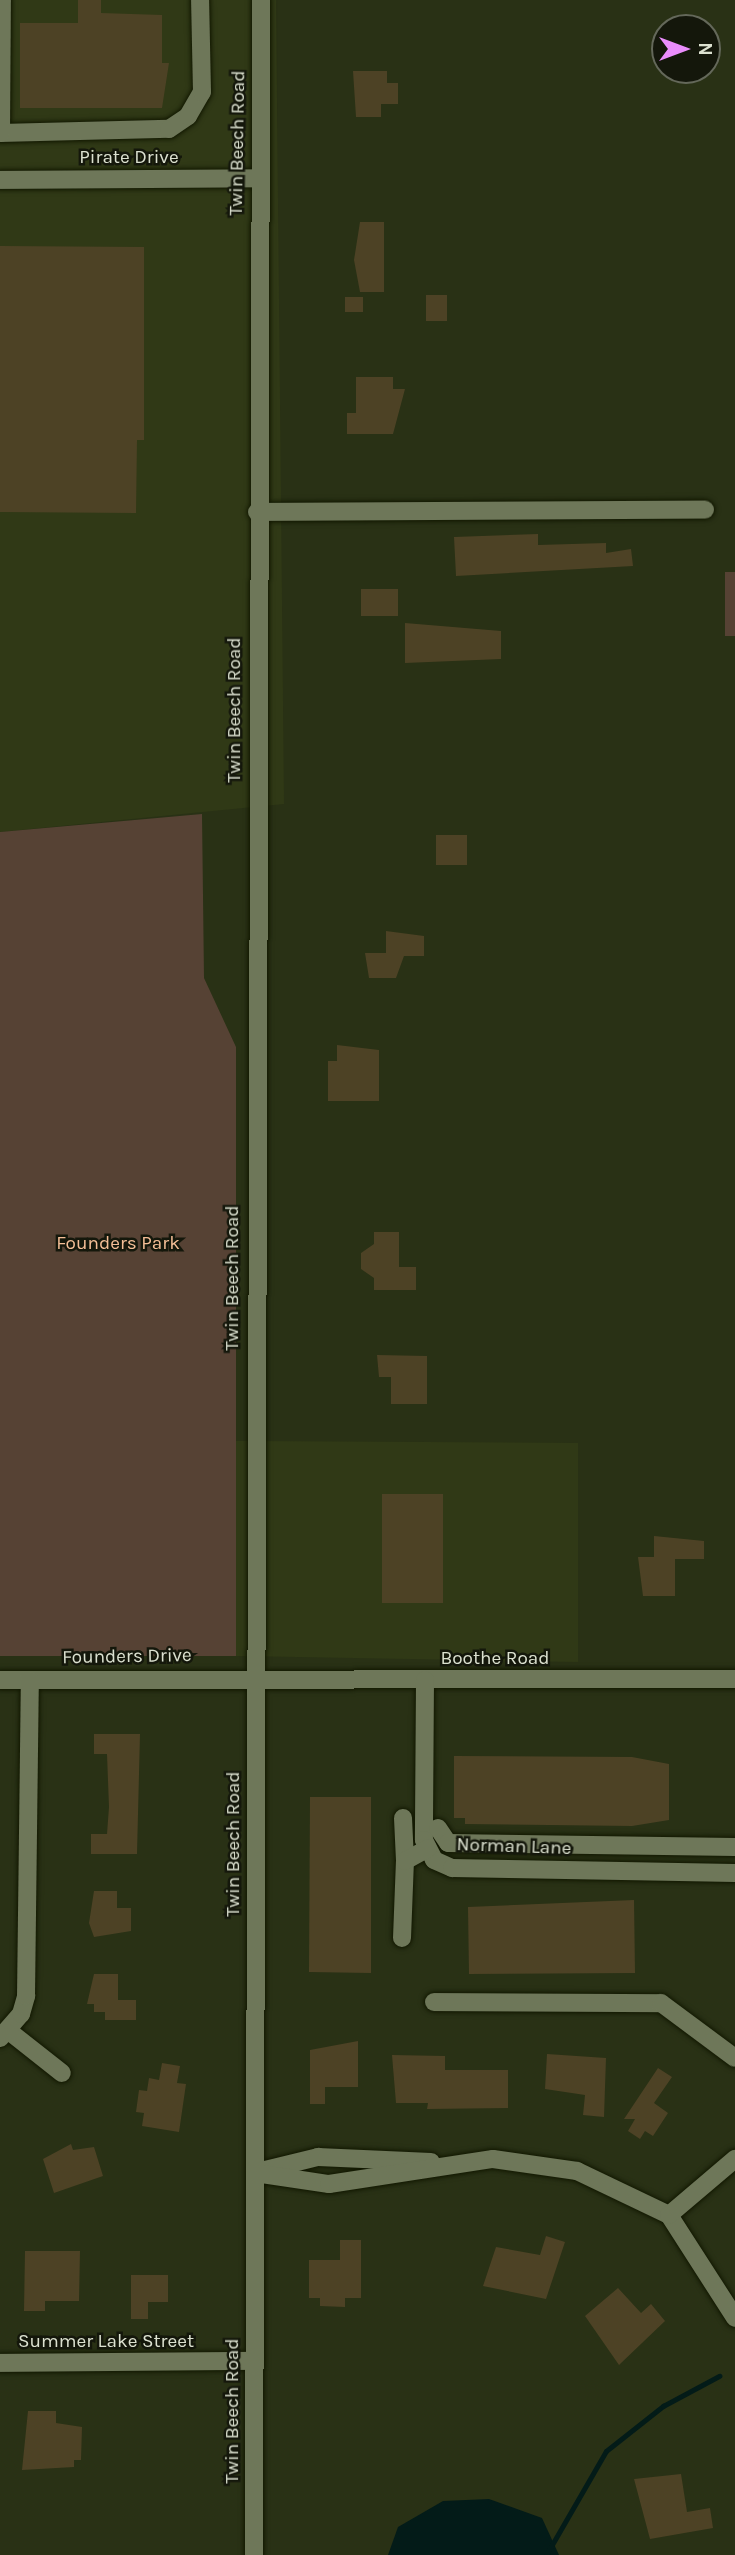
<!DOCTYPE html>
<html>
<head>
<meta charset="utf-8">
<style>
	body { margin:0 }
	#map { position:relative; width:735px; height:2555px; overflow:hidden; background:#293115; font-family:Karla,sans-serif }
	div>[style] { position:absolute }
	.built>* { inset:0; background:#303916 }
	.green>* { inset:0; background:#564234 }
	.water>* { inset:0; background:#031b18 }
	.stream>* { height:5px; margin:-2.5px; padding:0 2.5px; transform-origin:2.5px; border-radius:2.5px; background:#031b18 }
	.building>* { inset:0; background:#4d4225 }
	.roads { filter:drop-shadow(0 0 2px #121800) drop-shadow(0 0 2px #121800) }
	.minor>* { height:18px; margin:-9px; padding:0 9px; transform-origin:9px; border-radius:9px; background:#6e7759 }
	span { translate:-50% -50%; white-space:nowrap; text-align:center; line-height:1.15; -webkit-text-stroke:5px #14170b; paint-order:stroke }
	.street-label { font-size:19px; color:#dce1d0 }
	.park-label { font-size:19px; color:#f4be96 }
	.north { position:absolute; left:651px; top:14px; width:70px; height:70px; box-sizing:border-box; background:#14170b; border:2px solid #64685a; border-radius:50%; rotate:90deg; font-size:19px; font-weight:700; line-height:28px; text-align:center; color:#dce1d0 }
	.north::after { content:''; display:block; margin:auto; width:24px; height:32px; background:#ea8dfc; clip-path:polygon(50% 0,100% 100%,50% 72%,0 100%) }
</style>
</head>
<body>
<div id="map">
	<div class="built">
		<div style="clip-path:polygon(0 0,276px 0,284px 804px,0 832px)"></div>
		<div style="clip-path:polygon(236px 1441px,578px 1443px,578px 1662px,236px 1656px)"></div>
	</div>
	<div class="green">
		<div style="clip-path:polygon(725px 572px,735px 572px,735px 636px,725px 636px)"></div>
		<div style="clip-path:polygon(202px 814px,204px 978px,236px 1047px,236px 1656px,0 1656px,0 832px)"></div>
	</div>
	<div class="water">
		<div style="clip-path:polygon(489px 2499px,542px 2518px,559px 2555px,388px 2555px,398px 2527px,443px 2501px)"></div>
	</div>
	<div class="stream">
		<div style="left:546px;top:2555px;width:120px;rotate:-60deg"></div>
		<div style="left:606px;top:2451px;width:73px;rotate:-38.3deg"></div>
		<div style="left:663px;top:2406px;width:64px;rotate:-28.2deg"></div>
	</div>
	<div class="building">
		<div style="clip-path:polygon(78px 0,101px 0,101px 13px,162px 15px,162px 63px,169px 63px,162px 108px,20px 108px,20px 23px,78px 23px)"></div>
		<div style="clip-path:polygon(353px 71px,387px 71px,387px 83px,398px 83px,398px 104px,381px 104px,381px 117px,356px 117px)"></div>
		<div style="clip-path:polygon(360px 222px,384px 222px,384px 292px,360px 292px,354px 260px)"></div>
		<div style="clip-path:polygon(0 246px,144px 247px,144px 440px,137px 440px,136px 513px,0 512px)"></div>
		<div style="clip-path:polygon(426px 295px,447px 295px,447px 321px,426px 321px)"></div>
		<div style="clip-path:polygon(345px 297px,363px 297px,363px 312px,345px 312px)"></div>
		<div style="clip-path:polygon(356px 377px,393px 377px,393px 389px,405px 389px,393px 434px,347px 434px,347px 413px,356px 413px)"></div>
		<div style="clip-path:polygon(538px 534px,538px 545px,606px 543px,606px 553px,631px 549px,633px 566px,456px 576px,454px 537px)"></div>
		<div style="clip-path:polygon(361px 589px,398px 589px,398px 616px,361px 616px)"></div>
		<div style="clip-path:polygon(405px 623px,501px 631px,501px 659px,405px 663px)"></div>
		<div style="clip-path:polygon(436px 835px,467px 835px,467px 865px,436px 865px)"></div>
		<div style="clip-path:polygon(386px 931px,424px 936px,424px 956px,404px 956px,396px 978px,369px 978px,365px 953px,386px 953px)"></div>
		<div style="clip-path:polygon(337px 1045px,379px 1050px,379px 1101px,328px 1101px,328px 1061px,337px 1061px)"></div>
		<div style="clip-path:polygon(374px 1232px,399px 1232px,399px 1267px,416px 1267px,416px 1290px,374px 1290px,374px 1278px,361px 1269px,361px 1253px,374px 1244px)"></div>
		<div style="clip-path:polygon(377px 1355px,427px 1356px,427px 1404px,391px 1404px,391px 1377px,379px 1377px)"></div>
		<div style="clip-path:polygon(382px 1494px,443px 1494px,443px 1603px,382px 1603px)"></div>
		<div style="clip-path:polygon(654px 1536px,704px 1541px,704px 1559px,675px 1559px,675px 1596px,643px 1596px,638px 1557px,654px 1557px)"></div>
		<div style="clip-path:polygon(94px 1734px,140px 1734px,137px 1854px,91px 1854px,91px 1834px,107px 1834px,109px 1807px,107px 1754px,94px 1754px)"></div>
		<div style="clip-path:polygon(454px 1756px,632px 1757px,669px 1764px,669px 1820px,632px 1826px,465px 1824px,465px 1818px,454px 1818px)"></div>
		<div style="clip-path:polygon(310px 1797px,371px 1797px,371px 1973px,309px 1972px)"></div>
		<div style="clip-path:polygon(94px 1891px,117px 1891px,117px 1908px,131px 1908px,131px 1931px,94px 1937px,89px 1923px)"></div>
		<div style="clip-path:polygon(634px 1900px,635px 1973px,469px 1974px,468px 1907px)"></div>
		<div style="clip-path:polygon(94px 1974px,118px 1974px,118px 2000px,136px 2000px,136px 2020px,105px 2020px,105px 2012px,94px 2012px,94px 2004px,87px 2004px)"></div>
		<div style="clip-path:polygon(358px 2041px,358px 2087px,325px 2087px,325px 2104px,310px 2104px,310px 2050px)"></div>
		<div style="clip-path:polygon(547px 2054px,606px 2058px,604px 2117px,583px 2115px,585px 2095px,545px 2089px)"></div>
		<div style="clip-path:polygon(392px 2055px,445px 2056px,445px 2070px,508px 2070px,508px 2108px,427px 2109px,428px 2103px,396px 2103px)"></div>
		<div style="clip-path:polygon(162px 2063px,180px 2066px,177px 2083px,186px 2084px,179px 2132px,142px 2126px,144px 2113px,136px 2112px,139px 2090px,147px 2091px,149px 2078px,159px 2080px)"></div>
		<div style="clip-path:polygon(658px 2068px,672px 2077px,654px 2103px,668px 2113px,653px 2136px,645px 2131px,640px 2139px,628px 2131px,635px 2119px,624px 2119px)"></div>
		<div style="clip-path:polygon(71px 2144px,73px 2150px,94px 2147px,103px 2176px,54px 2193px,43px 2159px)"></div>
		<div style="clip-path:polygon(546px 2236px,565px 2242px,546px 2299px,483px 2286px,496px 2247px,540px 2255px)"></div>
		<div style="clip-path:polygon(340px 2240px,361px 2240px,361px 2298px,345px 2298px,345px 2307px,320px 2306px,320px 2298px,309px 2298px,309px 2260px,340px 2260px)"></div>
		<div style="clip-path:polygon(25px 2251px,80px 2251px,79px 2301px,45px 2301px,45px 2311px,24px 2311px)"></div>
		<div style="clip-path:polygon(131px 2275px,168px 2275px,168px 2302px,148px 2302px,148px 2319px,131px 2319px)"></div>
		<div style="clip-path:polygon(618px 2288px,641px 2313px,651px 2304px,665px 2321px,619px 2365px,585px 2316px)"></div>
		<div style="clip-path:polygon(28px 2411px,56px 2411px,56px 2423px,82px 2427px,81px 2460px,74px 2460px,74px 2467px,22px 2470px)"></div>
		<div style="clip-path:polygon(681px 2474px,687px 2512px,710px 2508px,713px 2528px,650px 2539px,634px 2479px)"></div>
	</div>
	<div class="roads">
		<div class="minor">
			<div style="left:0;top:133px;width:169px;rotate:-1.4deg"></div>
			<div style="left:169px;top:129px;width:23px;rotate:-34deg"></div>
			<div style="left:188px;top:116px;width:28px;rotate:-60deg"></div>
			<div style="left:202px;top:92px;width:92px;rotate:-91.2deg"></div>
			<div style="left:1px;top:133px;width:133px;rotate:-89.6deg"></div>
			<div style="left:0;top:180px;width:258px;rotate:-0.4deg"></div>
			<div style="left:257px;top:512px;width:448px;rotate:-0.3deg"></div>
			<div style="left:0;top:1680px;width:735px;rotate:-0.08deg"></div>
			<div style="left:425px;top:1680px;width:160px;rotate:90.4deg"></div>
			<div style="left:424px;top:1840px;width:22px;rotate:63deg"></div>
			<div style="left:434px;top:1860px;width:20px;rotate:24deg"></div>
			<div style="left:452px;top:1868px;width:283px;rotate:1deg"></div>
			<div style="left:403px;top:1818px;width:43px;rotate:87.3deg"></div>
			<div style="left:438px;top:1828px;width:18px;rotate:56deg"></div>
			<div style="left:448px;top:1843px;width:287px;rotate:0.8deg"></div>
			<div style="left:402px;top:1938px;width:77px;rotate:-87.8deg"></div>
			<div style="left:405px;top:1861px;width:26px;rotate:-29deg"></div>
			<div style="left:434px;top:2002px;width:227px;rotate:0.3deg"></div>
			<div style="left:661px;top:2003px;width:92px;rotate:36.6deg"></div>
			<div style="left:10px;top:2032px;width:66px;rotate:38.3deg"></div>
			<div style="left:0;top:2038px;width:32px;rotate:-49deg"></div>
			<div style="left:21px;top:2014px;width:19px;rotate:-74deg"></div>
			<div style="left:26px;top:1996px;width:316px;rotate:-89.3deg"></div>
			<div style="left:265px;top:2170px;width:55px;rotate:-13.8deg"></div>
			<div style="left:318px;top:2157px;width:113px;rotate:2.5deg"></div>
			<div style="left:255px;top:2173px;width:75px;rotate:8.5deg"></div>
			<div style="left:329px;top:2184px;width:166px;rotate:-8.7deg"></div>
			<div style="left:493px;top:2159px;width:85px;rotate:8.1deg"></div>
			<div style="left:577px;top:2171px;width:102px;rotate:25.6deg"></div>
			<div style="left:669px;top:2215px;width:122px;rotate:57.3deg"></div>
			<div style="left:669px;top:2215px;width:87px;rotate:-40.3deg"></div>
			<div style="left:0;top:2363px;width:254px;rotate:-0.5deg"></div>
			<div style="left:254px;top:2555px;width:2555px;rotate:-89.84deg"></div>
		</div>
	</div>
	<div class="street-label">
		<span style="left:238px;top:143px;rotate:-89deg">Twin Beech Road</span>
		<span style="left:129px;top:158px">Pirate Drive</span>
		<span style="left:235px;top:710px;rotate:-90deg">Twin Beech Road</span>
		<span style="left:233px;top:1278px;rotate:-90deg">Twin Beech Road</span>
		<span style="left:127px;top:1657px;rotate:-1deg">Founders Drive</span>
		<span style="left:495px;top:1659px">Boothe Road</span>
		<span style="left:234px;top:1844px;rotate:-90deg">Twin Beech Road</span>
		<span style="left:514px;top:1847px;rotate:2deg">Norman Lane</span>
		<span style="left:106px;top:2342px">Summer Lake Street</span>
		<span style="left:233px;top:2411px;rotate:-90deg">Twin Beech Road</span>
	</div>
	<div class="park-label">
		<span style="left:118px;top:1244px">Founders Park</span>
	</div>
	<div class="north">N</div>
</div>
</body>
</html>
